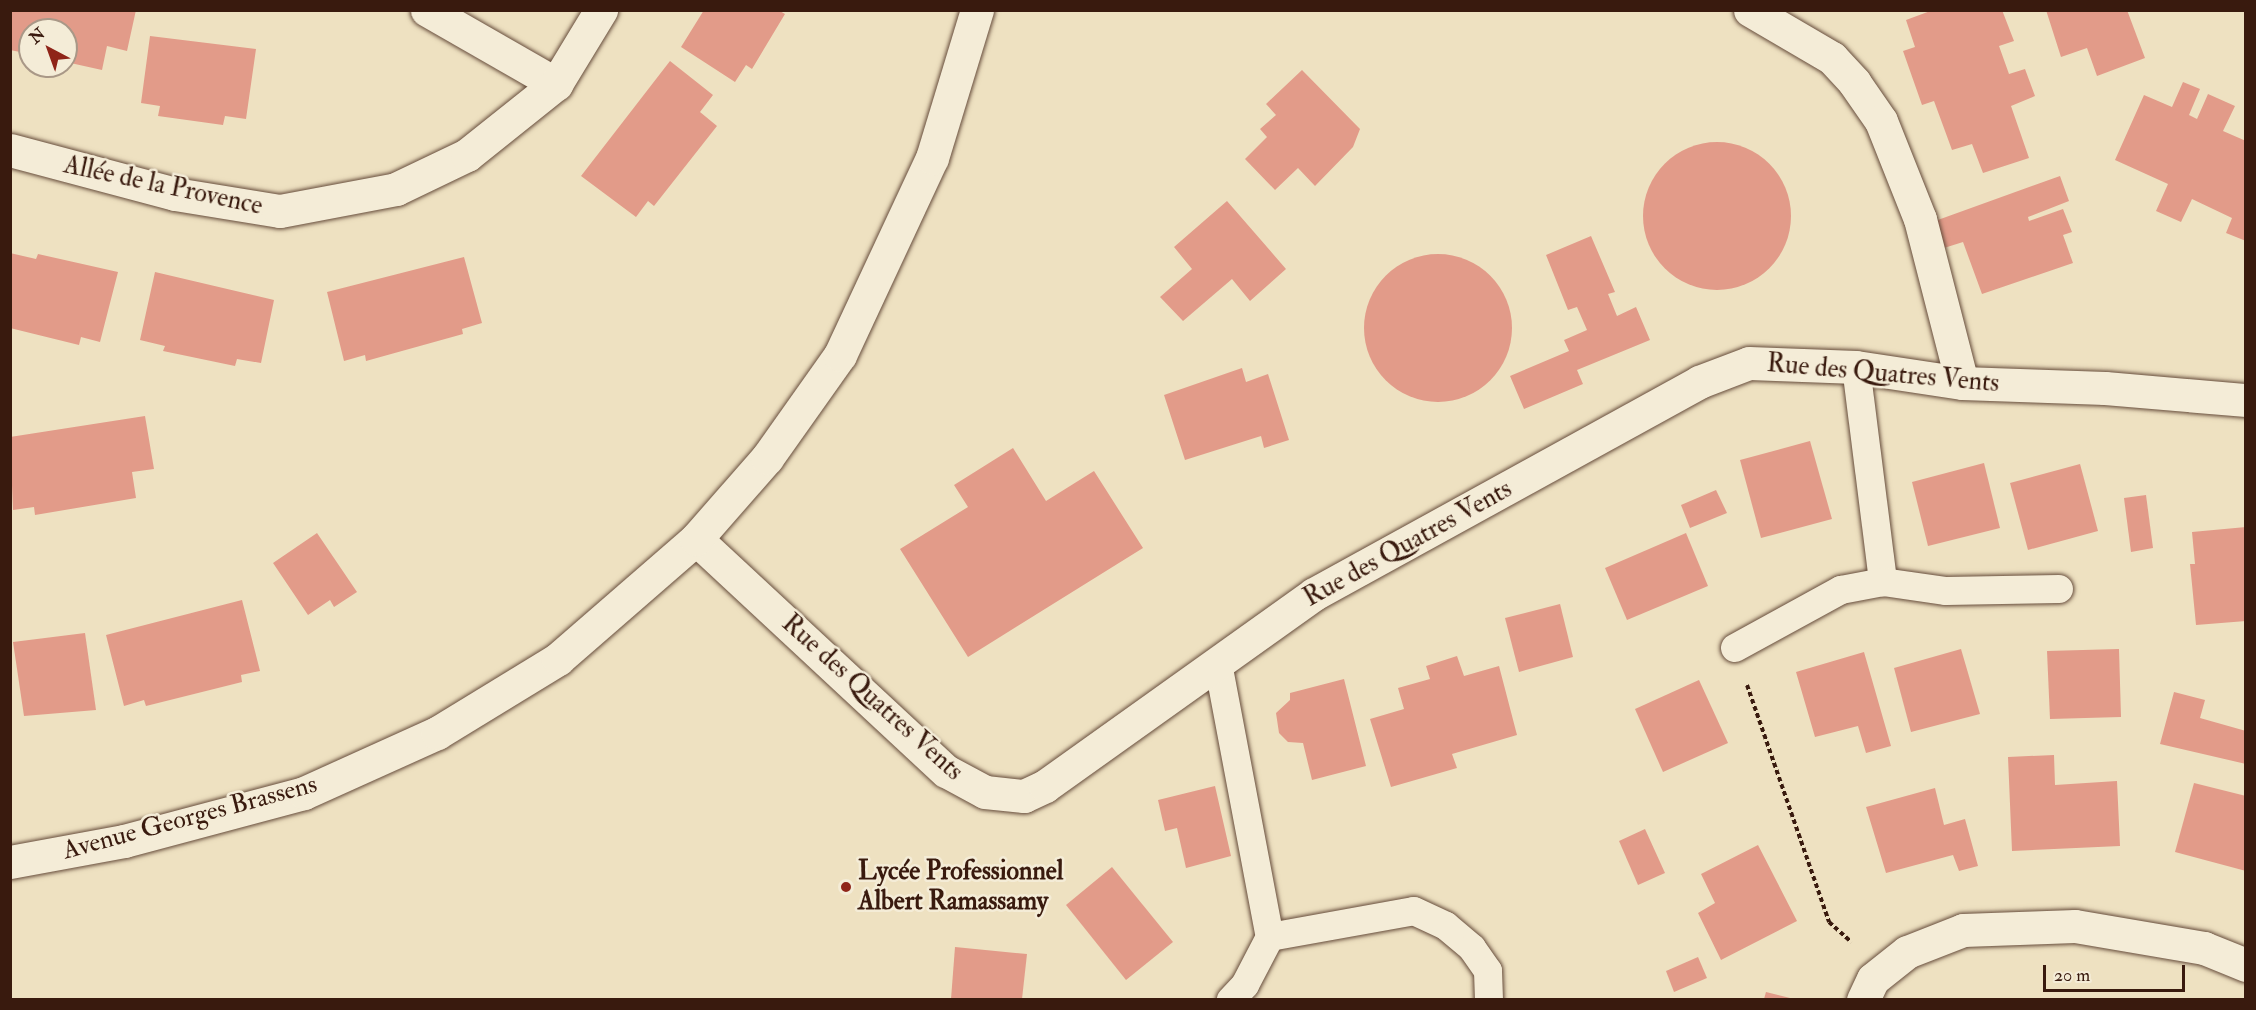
<!DOCTYPE html>
<html>
<head>
<meta charset="utf-8">
<style>
	body { margin:0 }
	#map { position:relative; width:2256px; height:1010px; overflow:hidden; background:#eee1c1; font-family:"IM FELL Double Pica",serif }
	div>[style] { position:absolute }
	.building>* { inset:0; background:#e29b89 }
	.round { border-radius:50% }
	.path>* { height:4px; margin-top:-2px; transform-origin:0; background:repeating-linear-gradient(90deg,#391a0e 0 4.5px,transparent 0 7.5px) }
	.roads { filter:drop-shadow(0 0 2px #664c3b) drop-shadow(0 0 2px #664c3b) }
	.service>* { height:28px; margin:-14px; padding:0 14px; transform-origin:14px; border-radius:14px; background:#f4ecd7 }
	.minor>* { height:33px; margin:-16.5px; padding:0 16.5px; transform-origin:16.5px; border-radius:16.5px; background:#f4ecd7 }
	.tertiary>* { height:33px; margin:-16.5px; padding:0 16.5px; transform-origin:16.5px; border-radius:16.5px; background:#f4ecd7 }
	.dots>* { width:16px; height:16px; translate:-50% -50%; box-sizing:border-box; border:3px solid #f4ecd7; border-radius:50% }
	span { translate:-50% -50%; white-space:nowrap; text-align:center; line-height:1.15; -webkit-text-stroke:5px #f4ecd7; paint-order:stroke }
	.street-label { font-size:26px; color:#391a0e }
	.poi-label { font-size:26px; color:#391a0e; font-weight:700 }
	.left { translate:0 -50%; text-align:left }
	.frame { position:absolute; inset:0; border:12px solid #391a0e; pointer-events:none }
	.north { position:absolute; left:18px; top:18px; width:60px; height:60px; box-sizing:border-box; background:#f4ecd7; border:2px solid #a99887; border-radius:50%; rotate:319deg; font-size:16px; font-weight:700; line-height:24px; text-align:center; color:#391a0e }
	.north::after { content:''; display:block; margin:auto; width:21px; height:27px; background:#8f2418; clip-path:polygon(50% 0,100% 100%,50% 72%,0 100%) }
	.scale { position:absolute; left:2043px; top:965px; width:142px; height:27px; box-sizing:border-box; border:3px solid #391a0e; border-top:0; padding-left:8px; font-size:18px; line-height:21px; white-space:nowrap; color:#391a0e; -webkit-text-stroke:4px #f4ecd7; paint-order:stroke }
</style>
</head>
<body>
<div id="map">
	<div class="building">
		<div style="clip-path:polygon(10px 10px,136px 10px,127px 51px,107px 46px,102px 70px,66px 62px,66px 30px,30px 30px,30px 54px,10px 50px)"></div>
		<div style="clip-path:polygon(704px 10px,778px 10px,785px 14px,752px 69px,746px 65px,735px 82px,681px 47px)"></div>
		<div style="clip-path:polygon(1933px 10px,2002px 10px,2014px 41px,1999px 46px,2009px 74px,2025px 69px,2035px 96px,2011px 106px,2029px 158px,1983px 173px,1972px 144px,1952px 150px,1934px 101px,1922px 105px,1903px 51px,1915px 47px,1906px 20px)"></div>
		<div style="clip-path:polygon(2046px 10px,2127px 10px,2145px 58px,2097px 76px,2087px 48px,2061px 57px)"></div>
		<div style="clip-path:polygon(150px 36px,256px 49px,246px 119px,225px 116px,223px 125px,158px 116px,160px 106px,141px 103px)"></div>
		<div style="clip-path:polygon(670px 61px,713px 95px,700px 112px,717px 126px,654px 206px,648px 201px,636px 217px,581px 176px)"></div>
		<div style="clip-path:polygon(1302px 70px,1360px 129px,1353px 147px,1315px 186px,1298px 168px,1275px 190px,1245px 159px,1267px 137px,1260px 129px,1276px 115px,1266px 104px)"></div>
		<div style="clip-path:polygon(2183px 82px,2200px 89px,2189px 115px,2197px 119px,2208px 94px,2235px 106px,2223px 131px,2246px 141px,2246px 241px,2226px 233px,2232px 218px,2192px 199px,2181px 222px,2156px 211px,2168px 184px,2115px 160px,2144px 95px,2172px 107px)"></div>
		<div class="round" style="left:1643px;top:142px;width:148px;height:148px"></div>
		<div style="clip-path:polygon(2060px 176px,2069px 201px,2028px 217px,2029px 221px,2063px 209px,2072px 232px,2063px 235px,2073px 263px,1982px 294px,1963px 242px,1944px 248px,1935px 221px)"></div>
		<div style="clip-path:polygon(1227px 201px,1286px 269px,1250px 301px,1232px 279px,1183px 321px,1160px 297px,1192px 269px,1174px 247px)"></div>
		<div style="clip-path:polygon(1591px 236px,1615px 292px,1608px 294px,1617px 316px,1636px 307px,1650px 340px,1577px 370px,1583px 384px,1524px 409px,1510px 376px,1569px 351px,1564px 340px,1587px 330px,1577px 307px,1568px 310px,1546px 255px)"></div>
		<div style="clip-path:polygon(10px 253px,36px 259px,38px 254px,118px 272px,100px 342px,81px 337px,79px 345px,10px 328px)"></div>
		<div class="round" style="left:1364px;top:254px;width:148px;height:148px"></div>
		<div style="clip-path:polygon(464px 257px,482px 323px,462px 329px,463px 334px,366px 361px,365px 355px,344px 361px,327px 292px)"></div>
		<div style="clip-path:polygon(155px 272px,274px 300px,261px 363px,237px 359px,235px 366px,163px 351px,165px 346px,140px 340px)"></div>
		<div style="clip-path:polygon(1242px 368px,1246px 382px,1268px 374px,1289px 440px,1264px 448px,1261px 436px,1185px 460px,1164px 395px)"></div>
		<div style="clip-path:polygon(145px 416px,154px 469px,132px 472px,136px 498px,35px 515px,34px 507px,13px 510px,10px 437px)"></div>
		<div style="clip-path:polygon(1810px 441px,1832px 519px,1761px 538px,1740px 460px)"></div>
		<div style="clip-path:polygon(1013px 448px,1046px 501px,1094px 471px,1143px 548px,968px 657px,900px 549px,968px 507px,954px 485px)"></div>
		<div style="clip-path:polygon(1984px 463px,2000px 528px,1928px 546px,1912px 482px)"></div>
		<div style="clip-path:polygon(2080px 464px,2098px 531px,2028px 550px,2010px 483px)"></div>
		<div style="clip-path:polygon(1716px 490px,1727px 513px,1690px 528px,1681px 505px)"></div>
		<div style="clip-path:polygon(2146px 495px,2153px 548px,2131px 552px,2124px 498px)"></div>
		<div style="clip-path:polygon(2246px 527px,2246px 621px,2196px 625px,2190px 564px,2195px 564px,2192px 532px)"></div>
		<div style="clip-path:polygon(317px 533px,357px 592px,334px 607px,330px 600px,308px 615px,273px 563px)"></div>
		<div style="clip-path:polygon(1686px 533px,1708px 586px,1627px 620px,1605px 568px)"></div>
		<div style="clip-path:polygon(242px 600px,260px 671px,241px 675px,242px 682px,146px 706px,144px 700px,124px 706px,106px 635px)"></div>
		<div style="clip-path:polygon(1560px 604px,1573px 657px,1519px 672px,1505px 618px)"></div>
		<div style="clip-path:polygon(85px 633px,96px 710px,24px 716px,13px 642px)"></div>
		<div style="clip-path:polygon(1961px 649px,1980px 714px,1911px 732px,1894px 668px)"></div>
		<div style="clip-path:polygon(2119px 649px,2121px 717px,2050px 719px,2047px 651px)"></div>
		<div style="clip-path:polygon(1864px 652px,1891px 746px,1866px 753px,1858px 726px,1815px 737px,1796px 672px)"></div>
		<div style="clip-path:polygon(1457px 656px,1464px 676px,1499px 666px,1517px 735px,1452px 754px,1457px 768px,1391px 787px,1370px 719px,1404px 709px,1398px 688px,1430px 679px,1426px 666px)"></div>
		<div style="clip-path:polygon(1344px 679px,1366px 766px,1312px 780px,1303px 743px,1288px 742px,1279px 733px,1276px 713px,1290px 700px,1290px 693px)"></div>
		<div style="clip-path:polygon(1699px 680px,1728px 743px,1663px 772px,1635px 709px)"></div>
		<div style="clip-path:polygon(2174px 692px,2205px 700px,2200px 718px,2246px 731px,2246px 764px,2160px 744px)"></div>
		<div style="clip-path:polygon(2054px 755px,2055px 785px,2117px 781px,2120px 846px,2012px 851px,2008px 757px)"></div>
		<div style="clip-path:polygon(2194px 783px,2246px 796px,2246px 871px,2175px 852px)"></div>
		<div style="clip-path:polygon(1215px 786px,1231px 856px,1186px 868px,1177px 828px,1165px 831px,1158px 800px)"></div>
		<div style="clip-path:polygon(1935px 788px,1944px 825px,1965px 819px,1978px 866px,1959px 871px,1953px 855px,1886px 873px,1866px 807px)"></div>
		<div style="clip-path:polygon(1645px 829px,1665px 873px,1638px 885px,1619px 841px)"></div>
		<div style="clip-path:polygon(1758px 845px,1797px 921px,1721px 960px,1698px 913px,1715px 903px,1701px 874px)"></div>
		<div style="clip-path:polygon(1112px 867px,1173px 942px,1126px 980px,1066px 905px)"></div>
		<div style="clip-path:polygon(955px 947px,1027px 954px,1022px 999px,951px 999px)"></div>
		<div style="clip-path:polygon(1698px 957px,1707px 978px,1674px 992px,1666px 971px)"></div>
		<div style="clip-path:polygon(1766px 992px,1794px 999px,1764px 999px)"></div>
	</div>
	<div class="path">
		<div style="left:1747px;top:685px;width:251px;rotate:70.9deg"></div>
		<div style="left:1829px;top:922px;width:30px;rotate:42deg"></div>
	</div>
	<div class="roads">
		<div class="service">
			<div style="left:1856px;top:367px;width:217px;rotate:82.8deg"></div>
			<div style="left:1735px;top:648px;width:121px;rotate:-28.7deg"></div>
			<div style="left:1841px;top:590px;width:43px;rotate:-10.8deg"></div>
			<div style="left:1883px;top:582px;width:64px;rotate:8.1deg"></div>
			<div style="left:1946px;top:591px;width:113px;rotate:-1deg"></div>
			<div style="left:1218px;top:663px;width:279px;rotate:79.3deg"></div>
			<div style="left:1270px;top:937px;width:54px;rotate:117.5deg"></div>
			<div style="left:1245px;top:985px;width:21px;rotate:133deg"></div>
			<div style="left:1270px;top:937px;width:146px;rotate:-10.2deg"></div>
			<div style="left:1414px;top:911px;width:35px;rotate:25deg"></div>
			<div style="left:1446px;top:926px;width:34px;rotate:40deg"></div>
			<div style="left:1472px;top:948px;width:28px;rotate:55deg"></div>
			<div style="left:1488px;top:971px;width:29px;rotate:88deg"></div>
		</div>
		<div class="minor">
			<div style="left:427px;top:10px;width:149px;rotate:29.8deg"></div>
			<div style="left:1750px;top:10px;width:95px;rotate:30.3deg"></div>
			<div style="left:1832px;top:58px;width:33px;rotate:47deg"></div>
			<div style="left:1854px;top:82px;width:47px;rotate:55.3deg"></div>
			<div style="left:1881px;top:121px;width:105px;rotate:68.3deg"></div>
			<div style="left:1920px;top:219px;width:169px;rotate:75.6deg"></div>
			<div style="left:10px;top:150px;width:171px;rotate:14.9deg"></div>
			<div style="left:175px;top:194px;width:106px;rotate:9.2deg"></div>
			<div style="left:280px;top:211px;width:118px;rotate:-10.7deg"></div>
			<div style="left:396px;top:189px;width:79px;rotate:-25.6deg"></div>
			<div style="left:467px;top:155px;width:114px;rotate:-38.6deg"></div>
			<div style="left:556px;top:84px;width:87px;rotate:-58.7deg"></div>
			<div style="left:696px;top:539px;width:341px;rotate:42.9deg"></div>
			<div style="left:946px;top:771px;width:44px;rotate:28.3deg"></div>
			<div style="left:985px;top:792px;width:39px;rotate:6deg"></div>
			<div style="left:1024px;top:796px;width:23px;rotate:-25deg"></div>
			<div style="left:1045px;top:786px;width:330px;rotate:-35.5deg"></div>
			<div style="left:1314px;top:594px;width:440px;rotate:-28.8deg"></div>
			<div style="left:1699px;top:382px;width:53px;rotate:-20.8deg"></div>
			<div style="left:1749px;top:363px;width:107px;rotate:2.1deg"></div>
			<div style="left:1856px;top:367px;width:107px;rotate:8.6deg"></div>
			<div style="left:1962px;top:383px;width:143px;rotate:2deg"></div>
			<div style="left:2105px;top:388px;width:142px;rotate:4.9deg"></div>
			<div style="left:1863px;top:1000px;width:23px;rotate:-65deg"></div>
			<div style="left:1873px;top:979px;width:43px;rotate:-38.5deg"></div>
			<div style="left:1907px;top:952px;width:60px;rotate:-21.4deg"></div>
			<div style="left:1963px;top:930px;width:112px;rotate:-2deg"></div>
			<div style="left:2075px;top:926px;width:131px;rotate:9.7deg"></div>
			<div style="left:2204px;top:948px;width:45px;rotate:22deg"></div>
		</div>
		<div class="tertiary">
			<div style="left:10px;top:862px;width:116px;rotate:-10.4deg"></div>
			<div style="left:124px;top:841px;width:186px;rotate:-14.9deg"></div>
			<div style="left:304px;top:793px;width:146px;rotate:-24.3deg"></div>
			<div style="left:437px;top:733px;width:142px;rotate:-31.4deg"></div>
			<div style="left:558px;top:659px;width:183px;rotate:-41deg"></div>
			<div style="left:696px;top:539px;width:108px;rotate:-48.8deg"></div>
			<div style="left:767px;top:458px;width:126px;rotate:-54.7deg"></div>
			<div style="left:840px;top:355px;width:217px;rotate:-65deg"></div>
			<div style="left:932px;top:158px;width:155px;rotate:-73.1deg"></div>
		</div>
	</div>
	<div class="dots">
		<div style="left:846px;top:887px;background:#8f2418"></div>
	</div>
	<div class="street-label">
		<span style="left:163px;top:186px;rotate:12deg">Allée de la Provence</span>
		<span style="left:1883px;top:374px;rotate:5deg">Rue des Quatres Vents</span>
		<span style="left:1408px;top:544px;rotate:-29deg">Rue des Quatres Vents</span>
		<span style="left:872px;top:698px;rotate:42deg">Rue des Quatres Vents</span>
		<span style="left:190px;top:818px;rotate:-15deg">Avenue Georges Brassens</span>
	</div>
	<div class="poi-label">
		<span class="left" style="left:858px;top:887px">Lycée Professionnel<br>Albert Ramassamy</span>
	</div>
	<div class="frame"></div>
	<div class="north">N</div>
	<div class="scale">20 m</div>
</div>
</body>
</html>
